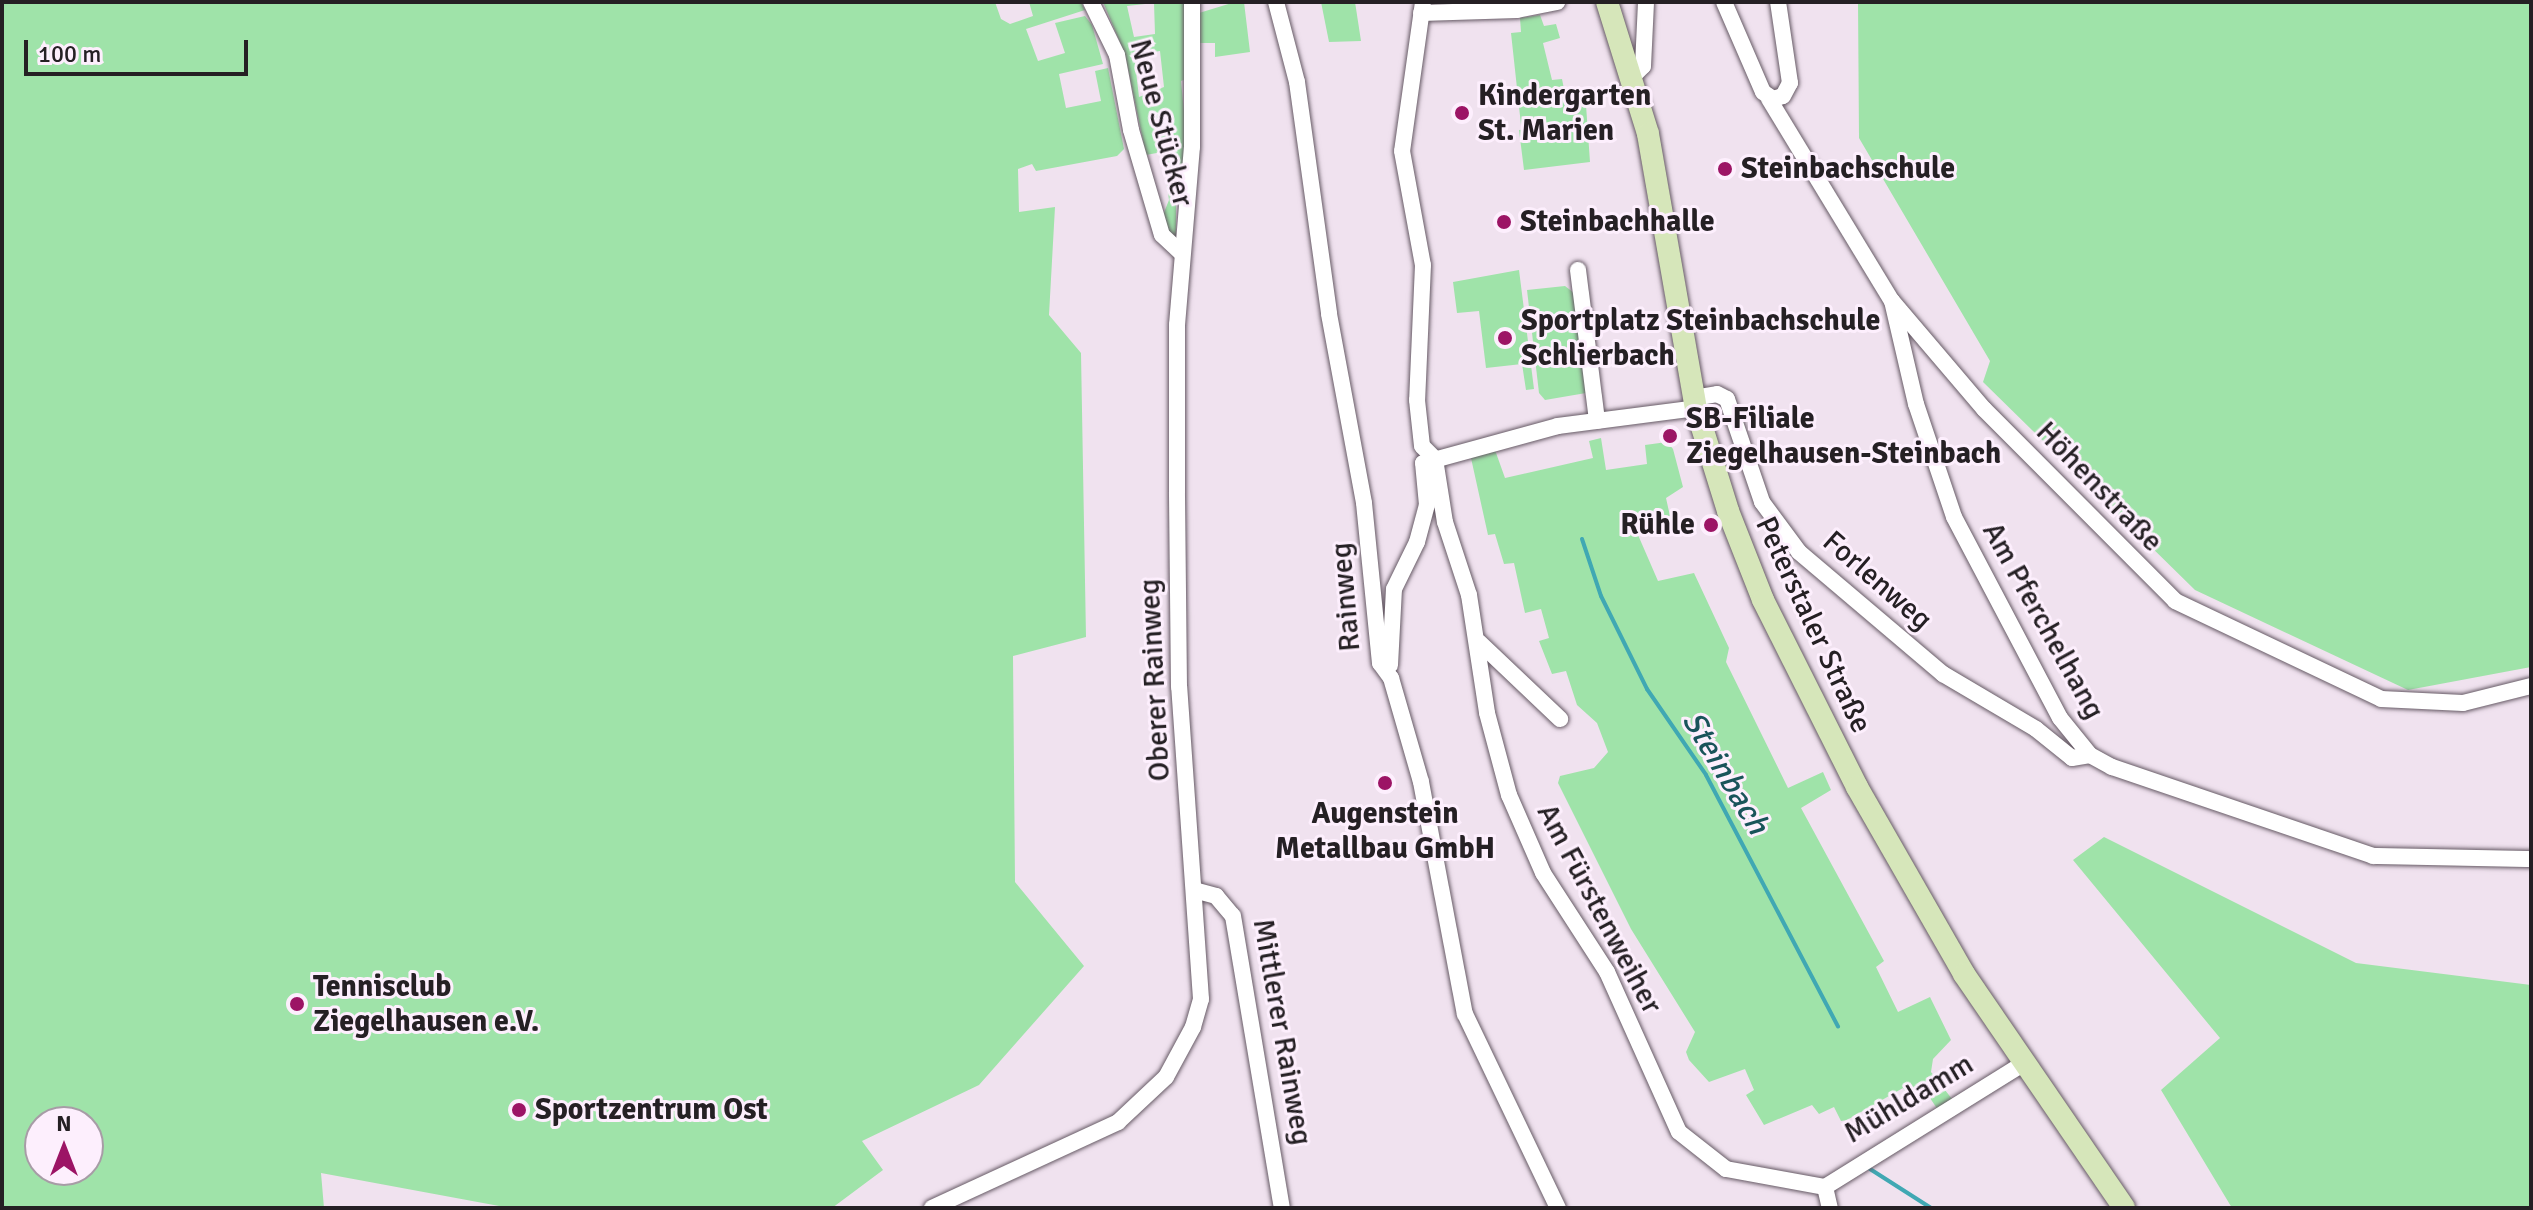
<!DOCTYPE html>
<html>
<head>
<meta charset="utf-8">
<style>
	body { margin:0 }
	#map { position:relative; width:2533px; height:1210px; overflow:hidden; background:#f0e2ef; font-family:Signika,sans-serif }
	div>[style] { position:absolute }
	.green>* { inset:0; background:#9fe3a9 }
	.stream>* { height:4px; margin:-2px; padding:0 2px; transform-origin:2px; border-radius:2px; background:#40a8b3 }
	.roads { filter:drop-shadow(0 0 2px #665a65) drop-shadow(0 0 2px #665a65) }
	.minor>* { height:16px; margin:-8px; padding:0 8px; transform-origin:8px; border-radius:8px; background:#fff }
	.secondary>* { height:22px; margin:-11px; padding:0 11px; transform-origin:11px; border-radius:11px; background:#d6e6ba }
	.dots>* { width:22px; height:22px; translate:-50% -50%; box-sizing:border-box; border:4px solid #fdeffd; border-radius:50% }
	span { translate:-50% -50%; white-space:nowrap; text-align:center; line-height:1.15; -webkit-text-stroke:6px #fdeffd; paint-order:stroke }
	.poi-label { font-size:30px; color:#252024; font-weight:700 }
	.left { translate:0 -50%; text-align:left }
	.right { translate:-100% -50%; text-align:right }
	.street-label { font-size:30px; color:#252024 }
	.water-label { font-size:32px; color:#19545a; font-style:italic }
	.frame { position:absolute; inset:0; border:4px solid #252024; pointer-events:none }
	.north { position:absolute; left:24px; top:1106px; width:80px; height:80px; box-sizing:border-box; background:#fdeffd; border:2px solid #a79ca6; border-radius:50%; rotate:0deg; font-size:22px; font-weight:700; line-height:32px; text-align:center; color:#252024 }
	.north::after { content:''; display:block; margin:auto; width:28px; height:36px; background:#9c1465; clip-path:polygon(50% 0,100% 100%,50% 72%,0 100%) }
	.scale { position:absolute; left:24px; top:40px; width:224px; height:36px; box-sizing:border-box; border:4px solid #252024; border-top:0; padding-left:10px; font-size:24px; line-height:28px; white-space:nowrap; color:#252024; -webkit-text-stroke:6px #fdeffd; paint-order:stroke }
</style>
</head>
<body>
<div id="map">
	<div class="green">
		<div style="clip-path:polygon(evenodd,2px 2px,995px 2px,1001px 19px,1010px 24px,1033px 16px,1029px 2px,1081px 2px,1085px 10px,1026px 29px,1038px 61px,1065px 53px,1055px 23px,1085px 16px,1092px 25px,1103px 64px,1059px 74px,1066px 108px,1101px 101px,1095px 71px,1108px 68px,1124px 149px,1117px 156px,1036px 171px,1032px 164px,1018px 169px,1019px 212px,1055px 207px,1049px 315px,1081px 353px,1086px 637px,1013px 656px,1015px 882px,1084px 966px,979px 1085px,862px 1141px,883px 1170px,832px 1208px,510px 1208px,321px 1173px,324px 1208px,2px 1208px,2px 2px,40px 1122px,88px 1122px,88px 1170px,40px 1170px,40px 1122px)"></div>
		<div style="clip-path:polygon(evenodd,1103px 2px,1184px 2px,1186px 79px,1181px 81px,1187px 142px,1176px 200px,1176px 237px,1169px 236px,1163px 215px,1169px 200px,1162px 152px,1146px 155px,1125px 54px,1103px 2px,1154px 3px,1155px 34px,1134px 37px,1127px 6px,1154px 3px,1103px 2px,1160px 51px,1164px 87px,1139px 97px,1134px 55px,1160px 51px)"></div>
		<div style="clip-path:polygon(1235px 2px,1244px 2px,1250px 52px,1215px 57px,1215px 43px,1200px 43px,1199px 13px)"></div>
		<div style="clip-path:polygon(1321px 2px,1355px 2px,1361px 41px,1329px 42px)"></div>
		<div style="clip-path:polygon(1858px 2px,2531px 2px,2531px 667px,2408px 690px,2195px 590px,1983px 382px,1990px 361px,1859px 138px)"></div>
		<div style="clip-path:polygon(1540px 15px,1544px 26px,1556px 24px,1560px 38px,1543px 43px,1552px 80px,1562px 79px,1564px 89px,1578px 89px,1586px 105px,1590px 162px,1524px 170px,1519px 130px,1544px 127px,1521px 125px,1511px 33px,1521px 32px,1520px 18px)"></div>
		<div style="clip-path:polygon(1519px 270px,1534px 389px,1526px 390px,1522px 364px,1486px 368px,1479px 311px,1457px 313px,1453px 282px)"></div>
		<div style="clip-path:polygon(1565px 286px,1574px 293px,1586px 393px,1545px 400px,1539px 393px,1527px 290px)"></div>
		<div style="clip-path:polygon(1601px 438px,1606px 470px,1647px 464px,1645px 445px,1667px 442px,1673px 449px,1683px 487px,1666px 498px,1670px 516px,1635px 528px,1658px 581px,1694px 573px,1729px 648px,1726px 662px,1788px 788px,1823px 772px,1831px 790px,1801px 808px,1884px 961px,1876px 967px,1898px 1012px,1930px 997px,1951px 1040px,1933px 1059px,1931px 1072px,1952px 1099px,1938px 1110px,1930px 1098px,1914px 1105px,1903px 1088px,1847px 1120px,1841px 1121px,1834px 1107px,1819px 1114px,1812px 1105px,1764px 1125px,1746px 1095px,1754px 1090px,1745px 1069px,1709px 1082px,1689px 1060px,1686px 1052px,1695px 1032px,1631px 929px,1558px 783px,1560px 776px,1594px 768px,1608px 752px,1597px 723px,1577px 705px,1566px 671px,1552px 674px,1539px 641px,1549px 638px,1541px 609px,1525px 613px,1514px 563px,1504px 564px,1495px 534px,1488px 535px,1471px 458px,1495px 450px,1505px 478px,1593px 458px,1589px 441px)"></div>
		<div style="clip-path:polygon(2104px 837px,2356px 963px,2531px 985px,2531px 1208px,2232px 1208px,2161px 1090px,2220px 1038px,2073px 860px)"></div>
	</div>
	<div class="stream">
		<div style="left:1582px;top:539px;width:60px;rotate:71.6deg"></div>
		<div style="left:1601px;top:596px;width:104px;rotate:63.7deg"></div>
		<div style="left:1647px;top:689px;width:104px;rotate:55.5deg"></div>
		<div style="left:1706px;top:775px;width:284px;rotate:62.3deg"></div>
		<div style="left:1870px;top:1169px;width:72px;rotate:32.6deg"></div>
	</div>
	<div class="roads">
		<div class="minor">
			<div style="left:1091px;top:2px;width:59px;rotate:63.9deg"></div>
			<div style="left:1117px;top:55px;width:76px;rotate:79.4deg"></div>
			<div style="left:1131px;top:130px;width:109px;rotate:73.6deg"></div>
			<div style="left:1162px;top:235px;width:26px;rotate:43deg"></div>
			<div style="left:1276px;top:2px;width:83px;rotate:75.3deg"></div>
			<div style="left:1297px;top:82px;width:234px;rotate:82.1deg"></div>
			<div style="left:1329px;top:314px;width:192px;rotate:79.5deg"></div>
			<div style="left:1364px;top:503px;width:161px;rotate:84.3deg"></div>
			<div style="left:1380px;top:663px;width:19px;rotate:54deg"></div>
			<div style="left:1391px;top:678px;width:108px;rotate:73.9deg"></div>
			<div style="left:1421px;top:782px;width:236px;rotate:79.3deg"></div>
			<div style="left:1465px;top:1014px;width:215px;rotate:64.4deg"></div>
			<div style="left:1423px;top:2px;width:150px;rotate:98deg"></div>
			<div style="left:1402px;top:151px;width:116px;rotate:79.6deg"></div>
			<div style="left:1423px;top:265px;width:135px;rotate:92.5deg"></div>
			<div style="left:1417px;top:400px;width:46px;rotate:83.8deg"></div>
			<div style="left:1422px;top:446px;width:18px;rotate:45deg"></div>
			<div style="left:1435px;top:459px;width:64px;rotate:81deg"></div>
			<div style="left:1445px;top:522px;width:77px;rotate:71.8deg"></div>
			<div style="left:1469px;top:595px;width:119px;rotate:81.3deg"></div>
			<div style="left:1487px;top:713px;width:85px;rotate:75deg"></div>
			<div style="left:1509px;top:795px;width:85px;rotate:66.4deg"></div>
			<div style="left:1543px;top:873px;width:118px;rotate:57.1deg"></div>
			<div style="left:1607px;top:972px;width:175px;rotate:65.8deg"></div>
			<div style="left:1679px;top:1132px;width:60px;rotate:38.2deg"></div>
			<div style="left:1726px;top:1169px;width:101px;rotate:10.3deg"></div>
			<div style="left:1724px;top:2px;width:98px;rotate:66.6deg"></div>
			<div style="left:1763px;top:92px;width:12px;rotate:35deg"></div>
			<div style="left:1773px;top:99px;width:10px;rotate:-17deg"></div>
			<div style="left:1783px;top:96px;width:15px;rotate:-62deg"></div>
			<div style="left:1790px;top:83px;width:82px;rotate:-98.4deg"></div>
			<div style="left:1421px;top:13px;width:96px;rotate:-1.8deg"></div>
			<div style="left:1517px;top:10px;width:41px;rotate:-11.3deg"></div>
			<div style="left:1631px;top:78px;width:17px;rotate:-45deg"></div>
			<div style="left:1643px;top:66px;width:64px;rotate:-87.3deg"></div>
			<div style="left:1769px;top:99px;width:237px;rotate:58.7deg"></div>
			<div style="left:1892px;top:301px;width:142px;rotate:49.6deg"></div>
			<div style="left:1984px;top:409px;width:271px;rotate:45.1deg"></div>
			<div style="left:2175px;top:601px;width:228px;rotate:25.4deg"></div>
			<div style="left:2381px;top:699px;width:82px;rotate:2.8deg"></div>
			<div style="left:2463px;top:703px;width:70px;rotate:-14deg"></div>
			<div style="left:1578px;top:270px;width:152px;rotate:82.8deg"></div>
			<div style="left:1892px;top:301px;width:106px;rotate:76.9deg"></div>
			<div style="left:1916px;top:404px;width:119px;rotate:71.4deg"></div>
			<div style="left:1954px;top:517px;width:227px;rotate:62.2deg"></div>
			<div style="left:2060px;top:718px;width:48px;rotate:51deg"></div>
			<div style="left:2090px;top:755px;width:25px;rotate:29deg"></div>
			<div style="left:2112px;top:767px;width:276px;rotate:18.8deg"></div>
			<div style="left:2373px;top:856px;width:158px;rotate:1.1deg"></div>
			<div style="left:1694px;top:398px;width:23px;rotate:-10deg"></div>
			<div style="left:1717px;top:394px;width:11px;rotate:27deg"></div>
			<div style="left:1727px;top:399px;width:109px;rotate:71.2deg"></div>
			<div style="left:1762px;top:502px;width:62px;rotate:53.5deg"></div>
			<div style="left:1799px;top:552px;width:189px;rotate:40.3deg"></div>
			<div style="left:1943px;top:674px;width:108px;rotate:30.6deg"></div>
			<div style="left:2036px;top:729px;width:46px;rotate:38.9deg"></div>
			<div style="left:2072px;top:758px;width:18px;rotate:-9deg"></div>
			<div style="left:1479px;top:642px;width:112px;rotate:43.5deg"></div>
			<div style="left:1390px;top:665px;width:76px;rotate:-87deg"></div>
			<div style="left:1394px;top:589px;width:52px;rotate:-63.9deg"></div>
			<div style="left:1417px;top:542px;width:38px;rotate:-75deg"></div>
			<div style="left:1427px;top:505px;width:42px;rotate:-95.4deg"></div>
			<div style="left:1423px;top:463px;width:140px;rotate:-15.3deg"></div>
			<div style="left:1558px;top:426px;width:139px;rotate:-7.4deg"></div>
			<div style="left:1194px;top:890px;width:23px;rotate:15deg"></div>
			<div style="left:1216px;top:896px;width:26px;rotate:50deg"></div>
			<div style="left:1233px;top:916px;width:296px;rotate:80.5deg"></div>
			<div style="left:1825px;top:1187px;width:234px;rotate:-31.9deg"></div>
			<div style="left:1825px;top:1187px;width:22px;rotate:77deg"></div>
			<div style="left:932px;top:1208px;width:205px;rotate:-24.8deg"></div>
			<div style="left:1118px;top:1122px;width:66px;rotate:-43.2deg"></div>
			<div style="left:1166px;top:1077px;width:57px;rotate:-61.6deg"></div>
			<div style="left:1193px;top:1027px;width:29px;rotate:-74deg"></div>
			<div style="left:1201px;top:999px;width:313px;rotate:-94deg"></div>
			<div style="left:1179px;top:687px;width:195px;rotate:-90.6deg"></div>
			<div style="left:1177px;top:492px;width:167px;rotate:-90deg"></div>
			<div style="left:1177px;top:325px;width:179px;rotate:-85.2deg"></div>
			<div style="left:1192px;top:147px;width:145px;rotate:-90deg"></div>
		</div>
		<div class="secondary">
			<div style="left:1607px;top:2px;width:138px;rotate:72.7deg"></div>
			<div style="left:1648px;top:134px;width:278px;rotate:80.1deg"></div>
			<div style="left:1696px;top:408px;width:108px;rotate:72.7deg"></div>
			<div style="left:1728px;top:511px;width:96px;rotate:68.5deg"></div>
			<div style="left:1763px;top:600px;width:209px;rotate:63.3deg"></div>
			<div style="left:1857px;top:787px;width:215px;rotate:60.2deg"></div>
			<div style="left:1964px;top:974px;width:283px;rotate:55.6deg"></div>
		</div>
	</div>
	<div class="dots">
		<div style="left:1462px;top:113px;background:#9c1465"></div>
		<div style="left:1725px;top:169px;background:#9c1465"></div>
		<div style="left:1504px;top:222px;background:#9c1465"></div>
		<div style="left:1505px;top:338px;background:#9c1465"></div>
		<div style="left:1670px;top:436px;background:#9c1465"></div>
		<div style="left:1711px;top:525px;background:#9c1465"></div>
		<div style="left:1385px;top:783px;background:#9c1465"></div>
		<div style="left:297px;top:1004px;background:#9c1465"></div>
		<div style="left:519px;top:1110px;background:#9c1465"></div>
	</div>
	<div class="poi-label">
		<span class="left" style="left:1478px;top:113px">Kindergarten<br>St. Marien</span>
		<span class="left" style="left:1741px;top:169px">Steinbachschule</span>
		<span class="left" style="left:1520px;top:222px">Steinbachhalle</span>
		<span class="left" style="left:1521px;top:338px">Sportplatz Steinbachschule<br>Schlierbach</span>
		<span class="left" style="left:1686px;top:436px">SB-Filiale<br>Ziegelhausen-Steinbach</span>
		<span class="right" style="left:1695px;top:525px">Rühle</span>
		<span style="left:1385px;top:831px">Augenstein<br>Metallbau GmbH</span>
		<span class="left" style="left:313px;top:1004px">Tennisclub<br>Ziegelhausen e.V.</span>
		<span class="left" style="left:535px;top:1110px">Sportzentrum Ost</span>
	</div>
	<div class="street-label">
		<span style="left:1161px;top:123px;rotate:75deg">Neue Stücker</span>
		<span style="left:2099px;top:487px;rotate:46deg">Höhenstraße</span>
		<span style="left:1877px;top:581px;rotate:41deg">Forlenweg</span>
		<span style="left:1346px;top:597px;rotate:-95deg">Rainweg</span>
		<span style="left:2043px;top:621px;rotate:61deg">Am Pferchelhang</span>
		<span style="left:1813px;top:625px;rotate:65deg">Peterstaler Straße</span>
		<span style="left:1155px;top:680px;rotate:-93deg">Oberer Rainweg</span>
		<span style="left:1599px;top:909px;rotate:62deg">Am Fürstenweiher</span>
		<span style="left:1282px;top:1032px;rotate:80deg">Mittlerer Rainweg</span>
		<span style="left:1909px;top:1099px;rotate:-31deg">Mühldamm</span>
	</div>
	<div class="water-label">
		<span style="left:1725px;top:773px;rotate:59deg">Steinbach</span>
	</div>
	<div class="frame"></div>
	<div class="north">N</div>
	<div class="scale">100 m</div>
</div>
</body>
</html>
